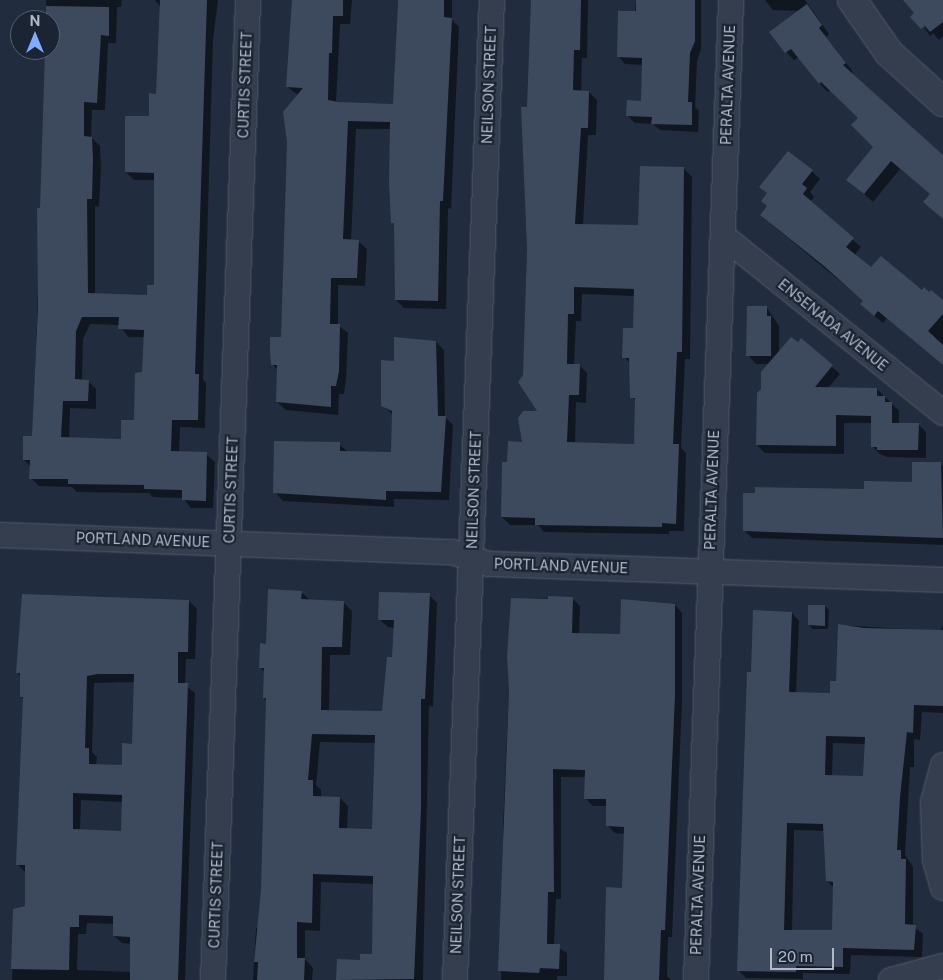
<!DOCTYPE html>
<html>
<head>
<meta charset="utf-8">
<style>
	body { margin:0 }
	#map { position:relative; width:943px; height:980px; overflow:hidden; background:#212c3e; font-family:"Public Sans",sans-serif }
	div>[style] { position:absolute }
	.shadow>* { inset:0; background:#0007 }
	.building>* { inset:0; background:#3d4a5d }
	.roads { filter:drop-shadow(0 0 1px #535c6c) drop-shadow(0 0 1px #535c6c) }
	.minor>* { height:24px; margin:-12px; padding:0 12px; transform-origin:12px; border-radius:12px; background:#353e4e }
	.tertiary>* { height:28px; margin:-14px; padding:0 14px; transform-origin:14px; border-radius:14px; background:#353e4e }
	span { translate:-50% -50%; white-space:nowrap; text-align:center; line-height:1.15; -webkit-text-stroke:4.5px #1a2433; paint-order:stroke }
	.street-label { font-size:14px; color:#b1b9c9 }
	.north { position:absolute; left:10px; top:10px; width:50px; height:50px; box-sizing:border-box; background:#1a2433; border:1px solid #56606f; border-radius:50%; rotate:0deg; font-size:14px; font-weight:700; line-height:20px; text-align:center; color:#b1b9c9 }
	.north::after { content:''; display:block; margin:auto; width:18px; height:22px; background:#80adff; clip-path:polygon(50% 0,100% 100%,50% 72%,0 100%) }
	.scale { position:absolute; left:770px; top:948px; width:64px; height:22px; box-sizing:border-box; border:2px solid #b1b9c9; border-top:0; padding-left:6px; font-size:15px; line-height:18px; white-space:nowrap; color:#b1b9c9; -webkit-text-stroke:4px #1a2433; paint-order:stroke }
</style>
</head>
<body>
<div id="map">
	<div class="shadow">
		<div style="clip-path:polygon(evenodd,46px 0,122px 0,121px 7px,117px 7px,116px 43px,108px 43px,105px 110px,92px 110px,91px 137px,100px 146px,101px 168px,99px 207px,95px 206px,95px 295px,148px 296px,155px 286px,155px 180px,134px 180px,126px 172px,158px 95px,161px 8px,155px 0,218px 0,213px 40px,203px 380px,206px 383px,205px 428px,180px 427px,179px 453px,206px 454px,215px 462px,213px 508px,191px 508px,183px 498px,153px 497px,149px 493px,77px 492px,72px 487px,39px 486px,31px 478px,31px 467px,24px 460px,33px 438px,46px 50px,50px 50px,46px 0,90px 324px,120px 325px,128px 337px,145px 337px,144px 373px,135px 422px,122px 440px,69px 439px,70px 408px,96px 409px,96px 389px,88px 381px,82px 381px,83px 339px,90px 324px)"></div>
		<div style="clip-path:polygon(293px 0,352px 0,350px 24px,340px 24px,336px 102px,394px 106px,398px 0,452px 0,452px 20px,459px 27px,451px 209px,448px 208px,446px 309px,404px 308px,396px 300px,392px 129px,356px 129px,351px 241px,358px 241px,367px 249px,366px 266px,365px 286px,338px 285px,338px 325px,348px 333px,346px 380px,344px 394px,339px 394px,338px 415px,286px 410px,277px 402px,278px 370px,272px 364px,283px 338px,298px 95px,287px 87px)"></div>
		<div style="clip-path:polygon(evenodd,533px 0,588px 0,587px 58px,582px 58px,581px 92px,589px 92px,597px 100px,596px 135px,588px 135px,583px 225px,639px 226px,684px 169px,692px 177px,690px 359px,685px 359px,681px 448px,686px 453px,684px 531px,669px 531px,669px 534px,544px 532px,538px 525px,510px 525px,502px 517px,508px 464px,540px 412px,524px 376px,533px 0,582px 294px,635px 296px,634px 329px,624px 357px,631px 364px,632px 397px,637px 402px,635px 445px,575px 443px,576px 402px,586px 403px,587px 373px,579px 365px,574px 365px,576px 321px,581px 321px,582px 294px)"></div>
		<div style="clip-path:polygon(636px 0,701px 0,701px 49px,697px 61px,695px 107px,699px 111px,698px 132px,660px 130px,653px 124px,635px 123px,628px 116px,642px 102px,643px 65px,625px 64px,618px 56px,635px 12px)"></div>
		<div style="clip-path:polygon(765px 0,805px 0,829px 34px,826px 37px,853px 72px,851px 74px,943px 157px,943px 219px,933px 210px,931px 194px,900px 169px,873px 202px,848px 180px,875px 147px,859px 118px,831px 89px,828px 92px,819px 83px,799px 57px,794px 60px,786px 52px,800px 11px,773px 10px)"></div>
		<div style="clip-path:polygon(906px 0,943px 0,943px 36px,939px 40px,933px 33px,930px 36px)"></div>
		<div style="clip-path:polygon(812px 171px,820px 179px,810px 192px,814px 197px,810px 202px,861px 247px,854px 256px,871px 269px,943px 302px,943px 365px,887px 318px,883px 323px,870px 312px,864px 301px,770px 223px,768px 194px,760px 187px)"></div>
		<div style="clip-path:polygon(767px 308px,779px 326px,779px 354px,801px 340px,840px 374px,828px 388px,877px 389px,899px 411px,899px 424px,918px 424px,926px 432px,926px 458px,887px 457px,880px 454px,872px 446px,872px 423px,844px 423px,844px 454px,765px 453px,757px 445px,763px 390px,770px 364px,756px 364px,748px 355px)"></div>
		<div style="clip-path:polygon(436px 342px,444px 350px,445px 417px,453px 425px,449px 500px,394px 499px,394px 507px,283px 501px,275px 492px,339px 444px,348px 452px,392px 453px,393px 415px,382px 405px,395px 362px)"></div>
		<div style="clip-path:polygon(940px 464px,943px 466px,943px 545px,752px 538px,744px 530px,865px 491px,913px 484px)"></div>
		<div style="clip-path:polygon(evenodd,301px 592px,310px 600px,343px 602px,352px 611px,350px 655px,330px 655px,329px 711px,383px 713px,394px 658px,395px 628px,388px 627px,379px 619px,429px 595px,437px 603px,433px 707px,429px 706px,423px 980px,338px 980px,338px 960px,361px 961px,373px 955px,374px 884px,321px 882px,320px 931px,305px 930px,305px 959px,313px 968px,312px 980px,253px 980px,256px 928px,260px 928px,268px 702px,264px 698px,265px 672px,261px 668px,267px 645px,301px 592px,320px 742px,376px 743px,373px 830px,347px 829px,348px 806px,340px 798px,321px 797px,321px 790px,316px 785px,320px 742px)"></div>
		<div style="clip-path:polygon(572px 598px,580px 606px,579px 634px,621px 635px,675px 605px,682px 613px,682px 703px,672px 937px,668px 937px,667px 976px,671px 980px,605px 980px,623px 889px,625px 834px,615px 833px,607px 825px,608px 806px,593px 806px,585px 798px,586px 777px,561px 777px,561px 899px,556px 899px,554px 945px,567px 953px,567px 976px,557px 976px,557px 980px,501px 980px,505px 858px,503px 827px,513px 599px)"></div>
		<div style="clip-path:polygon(evenodd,189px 601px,197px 609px,195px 659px,186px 659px,185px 685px,195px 693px,185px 980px,12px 980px,15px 910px,26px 907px,25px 872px,17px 864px,24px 700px,21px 697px,21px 677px,18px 673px,189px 601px,136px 682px,134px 745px,123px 766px,96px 765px,97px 757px,92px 752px,94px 683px,136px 682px,189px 601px,81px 800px,123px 802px,122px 832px,80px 831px,81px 800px,189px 601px,87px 923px,114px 924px,114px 936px,122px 943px,132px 944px,131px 972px,77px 970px,78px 934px,86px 934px,87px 923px)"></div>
		<div style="clip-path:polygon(825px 606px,829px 610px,828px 629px,813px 629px,809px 625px)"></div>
		<div style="clip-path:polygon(evenodd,792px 613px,799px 621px,796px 693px,831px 695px,837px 682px,839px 625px,940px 631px,943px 625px,943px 713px,922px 712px,920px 740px,914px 739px,914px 767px,910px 767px,905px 855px,913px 867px,913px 926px,923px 934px,922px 957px,851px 955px,850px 974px,803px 973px,803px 979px,746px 978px,738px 970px,752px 673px,792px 613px,833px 743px,866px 744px,864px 777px,832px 776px,833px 743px,792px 613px,794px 830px,825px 831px,827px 881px,834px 888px,833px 932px,792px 931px,794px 830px)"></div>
	</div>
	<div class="building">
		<div style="clip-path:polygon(evenodd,160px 0,207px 0,195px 374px,199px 374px,198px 420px,172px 420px,171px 451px,207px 452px,206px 501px,182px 500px,182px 490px,144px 489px,144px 485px,68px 484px,68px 479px,29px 479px,30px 460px,23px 460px,23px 436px,32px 436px,38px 306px,37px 208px,40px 208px,45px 50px,50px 50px,50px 20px,46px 20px,46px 6px,109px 7px,109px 36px,101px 35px,97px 103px,84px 102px,84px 136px,92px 137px,93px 159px,92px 199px,87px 199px,88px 293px,147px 295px,147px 285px,154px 285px,154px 173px,125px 172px,125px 116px,149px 116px,149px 93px,156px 94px,160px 0,82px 317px,119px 317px,118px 329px,144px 330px,142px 372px,135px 373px,134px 420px,121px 420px,121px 439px,61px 437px,63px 401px,88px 401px,89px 380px,75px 379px,76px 331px,82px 317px)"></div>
		<div style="clip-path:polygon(292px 0,343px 0,343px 16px,333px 16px,332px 53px,329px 53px,328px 100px,338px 102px,393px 104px,398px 0,444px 0,444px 17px,452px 18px,443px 201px,440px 201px,438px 301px,395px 300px,394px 223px,391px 223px,389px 183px,390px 122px,348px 121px,343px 239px,359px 240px,358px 257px,357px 278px,331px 278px,330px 324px,340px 324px,339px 371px,336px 386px,331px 386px,331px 407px,276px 402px,277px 365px,271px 365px,270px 352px,270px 337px,281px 337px,287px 142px,283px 112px,303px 88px,286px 87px)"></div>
		<div style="clip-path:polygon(evenodd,531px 0,581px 0,580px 50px,574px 50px,573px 90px,589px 91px,588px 128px,581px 128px,575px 224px,638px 225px,640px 166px,684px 167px,682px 352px,677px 352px,673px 444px,679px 444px,676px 524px,662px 523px,662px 527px,535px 525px,535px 518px,501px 517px,502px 462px,507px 462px,508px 441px,522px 442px,518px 418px,523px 411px,537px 411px,518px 382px,523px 375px,527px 248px,521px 107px,527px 107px,531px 0,574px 287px,634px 289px,633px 328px,623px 328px,622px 358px,629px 358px,630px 398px,635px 398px,634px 444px,567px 442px,569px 395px,579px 395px,580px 364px,567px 364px,568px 314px,574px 314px,574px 287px)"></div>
		<div style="clip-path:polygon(636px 0,695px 0,695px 41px,690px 53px,688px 102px,692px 102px,692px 125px,651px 124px,652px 117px,626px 116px,627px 100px,641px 101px,642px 58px,617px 57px,618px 11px,636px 11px)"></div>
		<div style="clip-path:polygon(903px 0,943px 0,943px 22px,930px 32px,925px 26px,921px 29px,910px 17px,914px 13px)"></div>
		<div style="clip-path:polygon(807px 4px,822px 25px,819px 28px,846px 63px,843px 65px,943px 155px,943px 219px,923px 202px,930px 194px,891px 161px,864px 194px,846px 180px,873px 147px,851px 125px,858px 118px,821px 82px,819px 84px,791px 49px,785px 53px,769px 32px)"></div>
		<div style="clip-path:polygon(788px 151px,813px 170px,802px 184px,807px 188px,803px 194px,854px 238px,846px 247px,871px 267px,881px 256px,922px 290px,924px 287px,929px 292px,931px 290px,943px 300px,943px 314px,928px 331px,943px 345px,943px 365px,878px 311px,874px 316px,860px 304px,863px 301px,824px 266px,760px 215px,767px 206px,761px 201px,767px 193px,759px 187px)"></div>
		<div style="clip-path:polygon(747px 306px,767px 306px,767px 316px,771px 316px,771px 356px,746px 356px)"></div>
		<div style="clip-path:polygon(394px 337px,436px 341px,438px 416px,446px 416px,441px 492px,386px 491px,386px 500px,273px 493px,274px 441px,340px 442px,340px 451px,391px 452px,392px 411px,381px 406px,381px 360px,394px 361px)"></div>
		<div style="clip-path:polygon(791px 337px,798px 342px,801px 338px,833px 365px,815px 387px,877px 388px,877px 396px,885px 396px,885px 402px,892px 402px,892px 423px,919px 423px,918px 450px,877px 450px,877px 447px,871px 447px,871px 416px,836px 415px,836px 446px,756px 445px,757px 393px,761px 389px,761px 372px)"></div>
		<div style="clip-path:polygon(912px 462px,941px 462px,943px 538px,743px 531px,743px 493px,755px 493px,755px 487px,864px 489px,864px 481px,912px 482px)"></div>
		<div style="clip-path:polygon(evenodd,268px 589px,302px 591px,301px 599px,344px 601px,342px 647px,322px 647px,321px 710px,382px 711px,387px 657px,392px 657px,394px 620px,378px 620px,379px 592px,430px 593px,425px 699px,421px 699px,421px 809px,414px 979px,336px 980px,337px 959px,360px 960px,360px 954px,372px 954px,373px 876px,313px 874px,312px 923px,297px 922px,297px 958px,305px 958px,304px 980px,257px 980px,258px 962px,254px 962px,261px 890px,266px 698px,263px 698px,264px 668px,259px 668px,260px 643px,266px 644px,268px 589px,312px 734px,375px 735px,372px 829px,339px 828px,340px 797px,313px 796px,313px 780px,308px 780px,312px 734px)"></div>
		<div style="clip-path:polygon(evenodd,22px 594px,189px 600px,188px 652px,178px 652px,178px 683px,188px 683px,178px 980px,130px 980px,130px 937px,113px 936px,113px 916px,79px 915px,79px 927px,70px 927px,69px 970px,11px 969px,13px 909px,25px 906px,25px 865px,16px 865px,23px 697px,20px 697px,20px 673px,16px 673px,22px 594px,98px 674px,134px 674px,132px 744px,122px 743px,122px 765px,89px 764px,89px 748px,85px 748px,87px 676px,98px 674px,22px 594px,73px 793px,122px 795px,121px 831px,73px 829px,73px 793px)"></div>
		<div style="clip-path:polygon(548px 596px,573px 597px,572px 633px,620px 634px,621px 599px,675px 604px,675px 695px,665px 930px,661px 930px,659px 980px,604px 980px,606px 887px,622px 888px,624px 827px,606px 826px,606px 799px,584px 799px,585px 770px,553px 769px,554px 892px,548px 892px,547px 944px,560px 944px,559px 969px,540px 968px,539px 973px,498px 971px,509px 690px,507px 656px,511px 598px,548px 599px)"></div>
		<div style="clip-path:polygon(808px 605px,825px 605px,825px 626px,808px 625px)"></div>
		<div style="clip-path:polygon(evenodd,753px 610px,792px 612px,789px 692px,830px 693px,830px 681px,836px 681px,838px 624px,864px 628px,943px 630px,943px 706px,914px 705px,913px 733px,907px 732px,900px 797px,897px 850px,901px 850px,901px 859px,906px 859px,905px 924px,916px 925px,914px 950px,843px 948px,843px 967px,796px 966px,796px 972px,737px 971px,747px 672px,751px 672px,753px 610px,826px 736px,865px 737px,863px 776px,825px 775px,826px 736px,753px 610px,787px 823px,823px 824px,826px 881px,833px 882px,832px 930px,784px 930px,787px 823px)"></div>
	</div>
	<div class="roads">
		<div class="minor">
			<div style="left:723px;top:236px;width:282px;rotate:38.8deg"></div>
			<div style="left:0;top:535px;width:452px;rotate:2.2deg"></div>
			<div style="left:452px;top:552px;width:39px;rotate:18deg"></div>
			<div style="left:489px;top:564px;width:454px;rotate:2deg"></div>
			<div style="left:943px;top:765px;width:38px;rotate:105deg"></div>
			<div style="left:933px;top:802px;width:58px;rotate:88deg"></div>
			<div style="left:935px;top:860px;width:29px;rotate:74deg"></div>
			<div style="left:213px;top:980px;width:981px;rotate:-87.95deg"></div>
			<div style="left:455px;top:980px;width:981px;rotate:-87.84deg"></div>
			<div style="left:696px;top:980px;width:981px;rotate:-87.95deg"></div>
			<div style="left:891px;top:980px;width:54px;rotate:-15.1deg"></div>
		</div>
		<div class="tertiary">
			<div style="left:852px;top:0;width:65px;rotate:55.1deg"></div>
			<div style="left:889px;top:53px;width:73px;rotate:42.2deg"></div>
		</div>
	</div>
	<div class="street-label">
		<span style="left:245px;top:85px;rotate:-88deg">CURTIS STREET</span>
		<span style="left:489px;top:85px;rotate:-88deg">NEILSON STREET</span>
		<span style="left:728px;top:85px;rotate:-88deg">PERALTA AVENUE</span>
		<span style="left:833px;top:325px;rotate:39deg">ENSENADA AVENUE</span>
		<span style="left:231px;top:490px;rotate:-88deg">CURTIS STREET</span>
		<span style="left:474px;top:490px;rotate:-88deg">NEILSON STREET</span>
		<span style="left:712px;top:490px;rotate:-88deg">PERALTA AVENUE</span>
		<span style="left:143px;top:540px;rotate:2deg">PORTLAND AVENUE</span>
		<span style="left:561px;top:566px;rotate:2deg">PORTLAND AVENUE</span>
		<span style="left:216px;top:895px;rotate:-88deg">CURTIS STREET</span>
		<span style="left:458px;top:895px;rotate:-88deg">NEILSON STREET</span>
		<span style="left:698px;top:895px;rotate:-88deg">PERALTA AVENUE</span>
	</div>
	<div class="north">N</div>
	<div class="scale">20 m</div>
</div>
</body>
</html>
